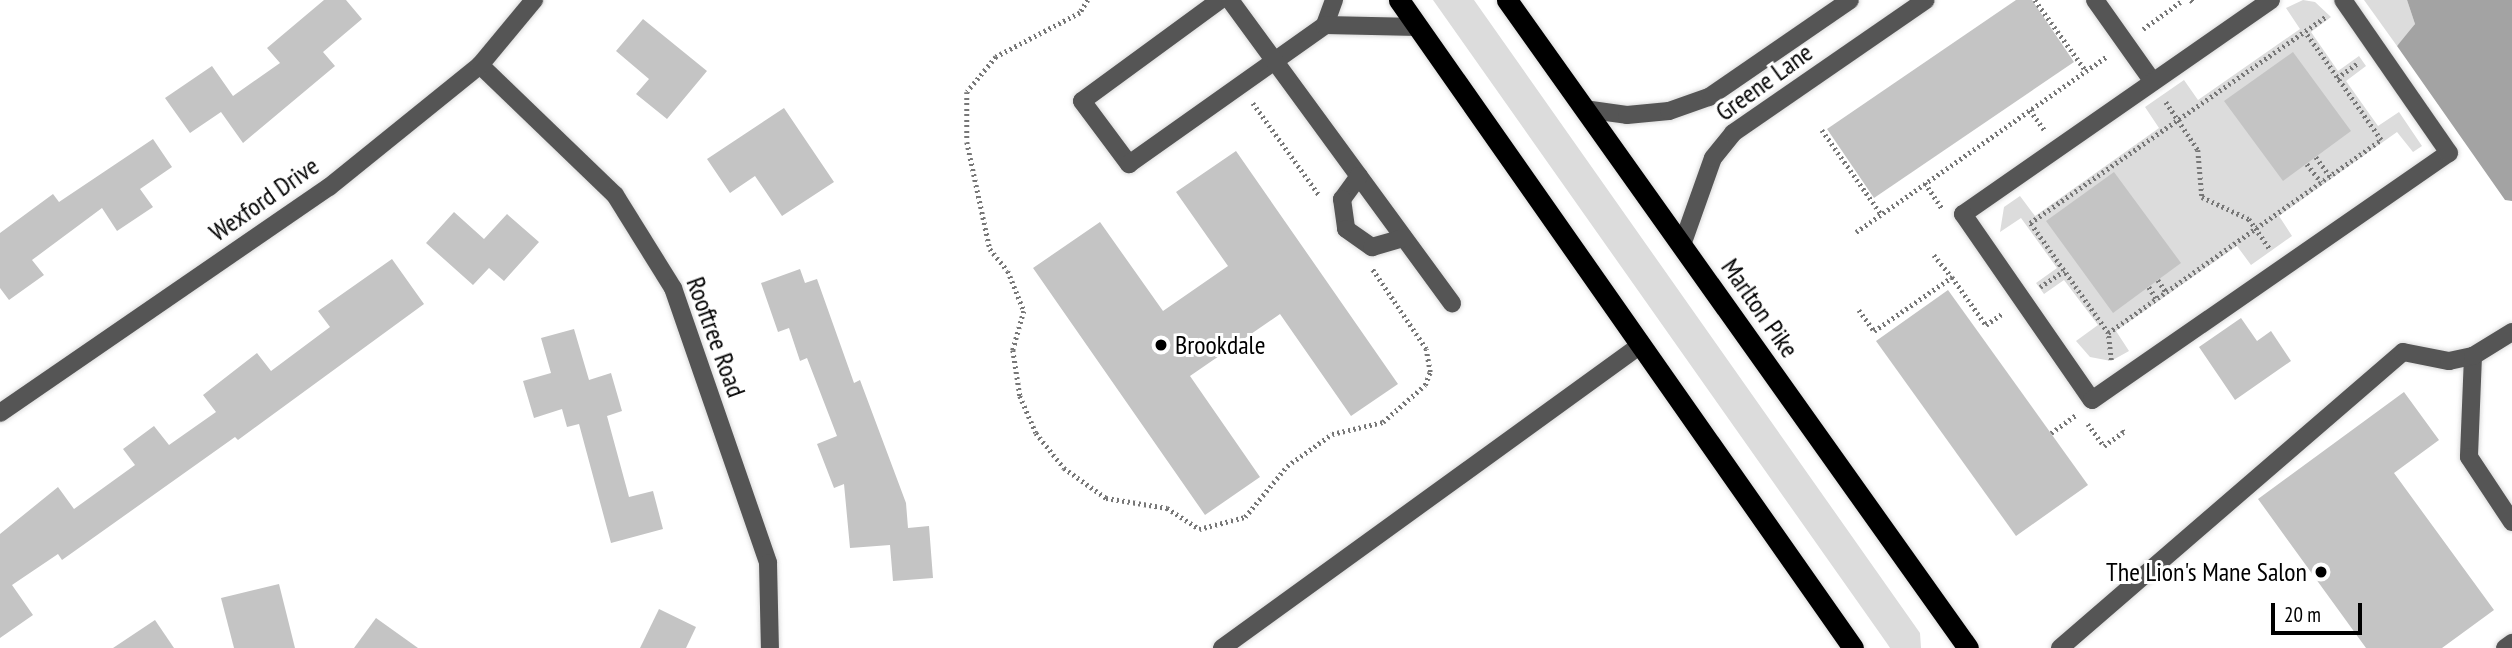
<!DOCTYPE html>
<html>
<head>
<meta charset="utf-8">
<style>
	body { margin:0 }
	#map { position:relative; width:2512px; height:648px; overflow:hidden; background:#fff; font-family:"PT Sans Narrow",sans-serif }
	div>[style] { position:absolute }
	.green>* { inset:0; background:#dcdcdc }
	.water>* { inset:0; background:#a3a3a3 }
	.building>* { inset:0; background:#c4c4c4 }
	.path>* { height:4.5px; margin-top:-2.25px; transform-origin:0; background:repeating-linear-gradient(90deg,#777 0 2px,transparent 0 5.5px) }
	.roads { filter:drop-shadow(0 0 2px #dbdbdb) drop-shadow(0 0 2px #dbdbdb) }
	.minor>* { height:18px; margin:-9px; padding:0 9px; transform-origin:9px; border-radius:9px; background:#555 }
	.highway>* { height:21px; margin:-10.5px; padding:0 10.5px; transform-origin:10.5px; border-radius:10.5px; background:#000 }
	.dots>* { width:19px; height:19px; translate:-50% -50%; box-sizing:border-box; border:4px solid #fff; border-radius:50% }
	span { translate:-50% -50%; white-space:nowrap; text-align:center; line-height:1.15; -webkit-text-stroke:6px #fff; paint-order:stroke }
	.street-label { font-size:26px; color:#000 }
	.poi-label { font-size:26px; color:#000 }
	.left { translate:0 -50%; text-align:left }
	.right { translate:-100% -50%; text-align:right }
	.scale { position:absolute; left:2271px; top:603px; width:91px; height:32px; box-sizing:border-box; border:4px solid #000; border-top:0; padding-left:9px; font-size:21px; line-height:24px; white-space:nowrap; color:#000; -webkit-text-stroke:5px #fff; paint-order:stroke }
</style>
</head>
<body>
<div id="map">
	<div class="green">
		<div style="clip-path:polygon(1433px 0,1474px 0,1920px 633px,1921px 648px,1890px 648px,1886px 642px)"></div>
		<div style="clip-path:polygon(2303px 0,2315px 2px,2331px 17px,2311px 32px,2338px 71px,2359px 56px,2366px 66px,2346px 81px,2378px 126px,2399px 112px,2422px 146px,2413px 152px,2397px 132px,2279px 216px,2292px 236px,2251px 265px,2237px 246px,2116px 331px,2129px 351px,2111px 361px,2090px 357px,2076px 341px,2098px 325px,2064px 280px,2044px 294px,2036px 283px,2057px 268px,2021px 218px,2000px 232px,2004px 207px,2020px 196px,2035px 216px,2159px 128px,2145px 107px,2184px 80px,2198px 100px,2300px 29px,2286px 8px)"></div>
		<div style="clip-path:polygon(2364px 0,2407px 0,2415px 24px,2410px 32px,2397px 46px)"></div>
	</div>
	<div class="water">
		<div style="clip-path:polygon(2407px 0,2512px 0,2512px 201px,2505px 200px,2397px 46px,2415px 24px)"></div>
	</div>
	<div class="building">
		<div style="clip-path:polygon(324px 0,346px 0,362px 19px,323px 52px,335px 66px,243px 143px,221px 112px,190px 133px,165px 98px,212px 66px,233px 96px,280px 63px,267px 48px)"></div>
		<div style="clip-path:polygon(2016px 0,2032px 0,2074px 62px,1874px 198px,1827px 129px)"></div>
		<div style="clip-path:polygon(643px 19px,707px 71px,667px 119px,636px 94px,649px 79px,616px 51px)"></div>
		<div style="clip-path:polygon(2293px 52px,2351px 131px,2283px 181px,2224px 101px)"></div>
		<div style="clip-path:polygon(784px 108px,834px 182px,782px 216px,755px 176px,730px 193px,707px 159px)"></div>
		<div style="clip-path:polygon(153px 139px,172px 167px,140px 189px,153px 207px,117px 231px,102px 208px,32px 260px,44px 275px,9px 300px,0 288px,0 233px,53px 194px,59px 202px)"></div>
		<div style="clip-path:polygon(1236px 151px,1398px 384px,1351px 416px,1280px 314px,1190px 376px,1260px 477px,1205px 515px,1033px 268px,1100px 222px,1163px 311px,1228px 266px,1176px 192px)"></div>
		<div style="clip-path:polygon(2114px 172px,2181px 263px,2113px 313px,2046px 221px)"></div>
		<div style="clip-path:polygon(454px 212px,484px 239px,507px 214px,539px 242px,504px 281px,489px 268px,473px 285px,426px 243px)"></div>
		<div style="clip-path:polygon(392px 259px,424px 304px,238px 440px,235px 437px,62px 560px,58px 554px,12px 585px,33px 615px,0 638px,0 534px,58px 487px,74px 509px,135px 465px,123px 449px,154px 426px,169px 445px,216px 412px,203px 395px,257px 353px,271px 371px,330px 327px,318px 311px)"></div>
		<div style="clip-path:polygon(800px 269px,805px 283px,817px 279px,854px 383px,860px 380px,906px 503px,908px 528px,929px 526px,933px 578px,893px 581px,890px 545px,850px 548px,844px 484px,834px 488px,817px 444px,837px 436px,807px 358px,800px 361px,789px 328px,778px 332px,761px 283px)"></div>
		<div style="clip-path:polygon(1948px 290px,2088px 485px,2016px 536px,1876px 341px)"></div>
		<div style="clip-path:polygon(2241px 318px,2257px 341px,2271px 331px,2291px 361px,2235px 400px,2199px 347px)"></div>
		<div style="clip-path:polygon(574px 329px,589px 380px,611px 373px,622px 411px,607px 416px,629px 497px,653px 491px,663px 529px,611px 543px,579px 424px,567px 427px,562px 409px,534px 418px,523px 381px,551px 373px,541px 338px)"></div>
		<div style="clip-path:polygon(2404px 392px,2439px 440px,2394px 473px,2494px 610px,2442px 648px,2366px 648px,2258px 499px)"></div>
		<div style="clip-path:polygon(279px 584px,295px 648px,234px 648px,221px 598px)"></div>
		<div style="clip-path:polygon(659px 609px,696px 627px,686px 648px,640px 648px)"></div>
		<div style="clip-path:polygon(376px 618px,418px 648px,354px 648px)"></div>
		<div style="clip-path:polygon(155px 620px,174px 648px,113px 648px)"></div>
	</div>
	<div class="path">
		<div style="left:1088px;top:0;width:15px;rotate:122deg"></div>
		<div style="left:1080px;top:13px;width:95px;rotate:152.4deg"></div>
		<div style="left:996px;top:57px;width:45px;rotate:129.6deg"></div>
		<div style="left:967px;top:92px;width:50px;rotate:90deg"></div>
		<div style="left:967px;top:142px;width:109px;rotate:77.9deg"></div>
		<div style="left:990px;top:249px;width:28px;rotate:51deg"></div>
		<div style="left:1008px;top:271px;width:43px;rotate:68.2deg"></div>
		<div style="left:1024px;top:311px;width:41px;rotate:105.8deg"></div>
		<div style="left:1013px;top:350px;width:47px;rotate:81.3deg"></div>
		<div style="left:1020px;top:396px;width:40px;rotate:66.6deg"></div>
		<div style="left:1036px;top:433px;width:45px;rotate:51.3deg"></div>
		<div style="left:1064px;top:468px;width:52px;rotate:35.5deg"></div>
		<div style="left:1106px;top:498px;width:62px;rotate:9.3deg"></div>
		<div style="left:1167px;top:508px;width:38px;rotate:33deg"></div>
		<div style="left:1199px;top:529px;width:48px;rotate:-14.6deg"></div>
		<div style="left:1245px;top:517px;width:66px;rotate:-50.5deg"></div>
		<div style="left:1287px;top:466px;width:55px;rotate:-35.4deg"></div>
		<div style="left:1332px;top:434px;width:52px;rotate:-13.2deg"></div>
		<div style="left:1383px;top:422px;width:56px;rotate:-41.4deg"></div>
		<div style="left:1425px;top:385px;width:14px;rotate:-69deg"></div>
		<div style="left:1430px;top:372px;width:23px;rotate:-100deg"></div>
		<div style="left:1426px;top:349px;width:97px;rotate:-124deg"></div>
		<div style="left:2035px;top:0;width:87px;rotate:54.3deg"></div>
		<div style="left:2191px;top:0;width:3px;rotate:45deg"></div>
		<div style="left:2143px;top:29px;width:49px;rotate:-35.9deg"></div>
		<div style="left:2337px;top:78px;width:26px;rotate:-36deg"></div>
		<div style="left:2166px;top:102px;width:58px;rotate:56.3deg"></div>
		<div style="left:2198px;top:150px;width:47px;rotate:85.1deg"></div>
		<div style="left:2202px;top:197px;width:52px;rotate:25.1deg"></div>
		<div style="left:2249px;top:219px;width:38px;rotate:55deg"></div>
		<div style="left:1253px;top:103px;width:113px;rotate:54.3deg"></div>
		<div style="left:2030px;top:110px;width:26px;rotate:54deg"></div>
		<div style="left:1822px;top:130px;width:103px;rotate:54.9deg"></div>
		<div style="left:2316px;top:157px;width:24px;rotate:54deg"></div>
		<div style="left:2307px;top:164px;width:23px;rotate:52deg"></div>
		<div style="left:1925px;top:183px;width:30px;rotate:56deg"></div>
		<div style="left:1856px;top:232px;width:307px;rotate:-35deg"></div>
		<div style="left:1934px;top:255px;width:28px;rotate:51deg"></div>
		<div style="left:2158px;top:280px;width:14px;rotate:56deg"></div>
		<div style="left:2040px;top:287px;width:29px;rotate:-34deg"></div>
		<div style="left:2149px;top:287px;width:13px;rotate:58deg"></div>
		<div style="left:1859px;top:310px;width:26px;rotate:54deg"></div>
		<div style="left:1874px;top:331px;width:95px;rotate:-34.7deg"></div>
		<div style="left:1952px;top:277px;width:59px;rotate:54.7deg"></div>
		<div style="left:1986px;top:325px;width:21px;rotate:-35deg"></div>
		<div style="left:2108px;top:333px;width:334px;rotate:-35.3deg"></div>
		<div style="left:2381px;top:140px;width:132px;rotate:-125.1deg"></div>
		<div style="left:2111px;top:360px;width:27px;rotate:-96deg"></div>
		<div style="left:2108px;top:333px;width:135px;rotate:-125.3deg"></div>
		<div style="left:2030px;top:223px;width:362px;rotate:-34.9deg"></div>
		<div style="left:2088px;top:424px;width:27px;rotate:54deg"></div>
		<div style="left:2104px;top:446px;width:24px;rotate:-36deg"></div>
		<div style="left:2123px;top:432px;width:4px;rotate:-124deg"></div>
		<div style="left:2051px;top:433px;width:31px;rotate:-36deg"></div>
	</div>
	<div class="roads">
		<div class="minor">
			<div style="left:1220px;top:0;width:171px;rotate:143.8deg"></div>
			<div style="left:1082px;top:101px;width:79px;rotate:53.3deg"></div>
			<div style="left:1129px;top:164px;width:240px;rotate:-35.3deg"></div>
			<div style="left:1230px;top:0;width:376px;rotate:53.8deg"></div>
			<div style="left:1334px;top:0;width:27px;rotate:110deg"></div>
			<div style="left:1325px;top:25px;width:93px;rotate:1.2deg"></div>
			<div style="left:2095px;top:0;width:100px;rotate:54.7deg"></div>
			<div style="left:2271px;top:0;width:375px;rotate:145.2deg"></div>
			<div style="left:1963px;top:214px;width:226px;rotate:55.3deg"></div>
			<div style="left:2092px;top:400px;width:434px;rotate:-34.7deg"></div>
			<div style="left:2449px;top:153px;width:186px;rotate:-124.7deg"></div>
			<div style="left:480px;top:65px;width:187px;rotate:43.9deg"></div>
			<div style="left:615px;top:195px;width:110px;rotate:58.1deg"></div>
			<div style="left:673px;top:288px;width:291px;rotate:70.9deg"></div>
			<div style="left:768px;top:563px;width:85px;rotate:88.7deg"></div>
			<div style="left:1584px;top:109px;width:43px;rotate:7.9deg"></div>
			<div style="left:1627px;top:115px;width:42px;rotate:-5.4deg"></div>
			<div style="left:1669px;top:111px;width:42px;rotate:-19.3deg"></div>
			<div style="left:1709px;top:97px;width:171px;rotate:-34.5deg"></div>
			<div style="left:1359px;top:176px;width:29px;rotate:126deg"></div>
			<div style="left:1342px;top:199px;width:30px;rotate:82deg"></div>
			<div style="left:1346px;top:229px;width:32px;rotate:35deg"></div>
			<div style="left:1372px;top:247px;width:33px;rotate:-16deg"></div>
			<div style="left:1682px;top:245px;width:92px;rotate:-70.4deg"></div>
			<div style="left:1713px;top:158px;width:32px;rotate:-51deg"></div>
			<div style="left:1733px;top:133px;width:234px;rotate:-34.6deg"></div>
			<div style="left:2473px;top:356px;width:101px;rotate:92.3deg"></div>
			<div style="left:2469px;top:457px;width:78px;rotate:56.5deg"></div>
			<div style="left:0;top:413px;width:399px;rotate:-34.5deg"></div>
			<div style="left:329px;top:187px;width:194px;rotate:-38.9deg"></div>
			<div style="left:480px;top:65px;width:85px;rotate:-50.3deg"></div>
			<div style="left:1222px;top:648px;width:518px;rotate:-35.9deg"></div>
			<div style="left:2060px;top:648px;width:453px;rotate:-40.8deg"></div>
			<div style="left:2403px;top:352px;width:47px;rotate:11.1deg"></div>
			<div style="left:2449px;top:361px;width:25px;rotate:-12deg"></div>
			<div style="left:2473px;top:356px;width:46px;rotate:-31.6deg"></div>
			<div style="left:2505px;top:648px;width:9px;rotate:-36deg"></div>
		</div>
		<div class="highway">
			<div style="left:1399px;top:0;width:791px;rotate:54.98deg"></div>
			<div style="left:1507px;top:0;width:795px;rotate:54.57deg"></div>
		</div>
	</div>
	<div class="dots">
		<div style="left:1161px;top:345px;background:#000"></div>
		<div style="left:2321px;top:572px;background:#000"></div>
	</div>
	<div class="street-label">
		<span style="left:1764px;top:82px;rotate:-36deg">Greene Lane</span>
		<span style="left:264px;top:199px;rotate:-35deg">Wexford Drive</span>
		<span style="left:1760px;top:308px;rotate:55deg">Marlton Pike</span>
		<span style="left:716px;top:337px;rotate:70deg">Rooftree Road</span>
	</div>
	<div class="poi-label">
		<span class="left" style="left:1175px;top:345px">Brookdale</span>
		<span class="right" style="left:2307px;top:572px">The Lion's Mane Salon</span>
	</div>
	<div class="scale">20 m</div>
</div>
</body>
</html>
